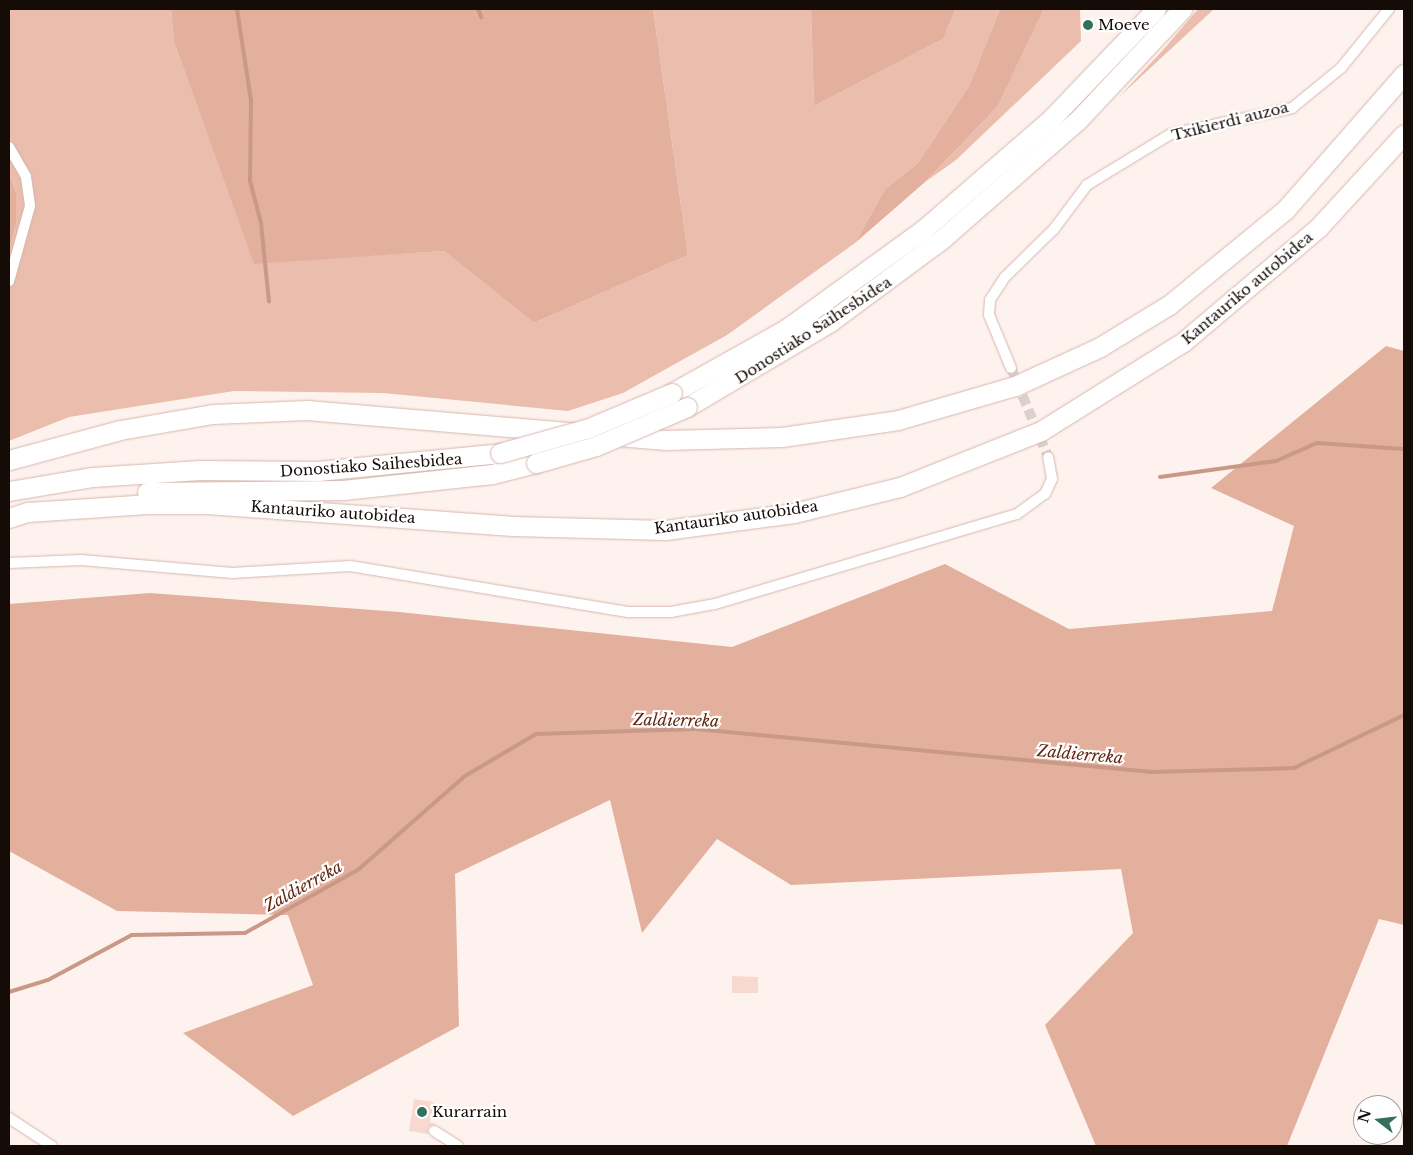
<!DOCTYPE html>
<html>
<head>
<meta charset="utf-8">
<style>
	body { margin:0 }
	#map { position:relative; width:1413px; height:1155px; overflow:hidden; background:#fef2ee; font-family:"Libre Baskerville",serif }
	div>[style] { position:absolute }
	.green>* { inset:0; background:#eabdad }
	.forest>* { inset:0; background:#e3b09e }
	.stream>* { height:4px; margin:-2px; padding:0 2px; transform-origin:2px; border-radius:2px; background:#ca9887 }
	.building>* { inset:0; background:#f7d9cf }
	.street-tunnel>* { height:10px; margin-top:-5px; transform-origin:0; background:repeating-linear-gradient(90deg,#dbd0cc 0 10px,transparent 0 15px) }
	.roads { filter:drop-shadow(0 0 1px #d5b7ae) drop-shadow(0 0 1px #d5b7ae) }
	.street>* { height:10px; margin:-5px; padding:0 5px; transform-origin:5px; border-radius:5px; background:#fff }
	.highway>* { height:19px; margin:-9.5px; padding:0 9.5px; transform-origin:9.5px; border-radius:9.5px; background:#fff }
	.bridges { filter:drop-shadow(0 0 1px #d5b7ae) drop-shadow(0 0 1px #d5b7ae) }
	.highway-bridge>* { height:19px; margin:-9.5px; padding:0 9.5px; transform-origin:9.5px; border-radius:9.5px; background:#fff }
	.dots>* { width:14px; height:14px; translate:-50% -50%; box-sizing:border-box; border:2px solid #fff; border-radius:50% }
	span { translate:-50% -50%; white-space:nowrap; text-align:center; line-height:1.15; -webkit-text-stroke:4.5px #fff; paint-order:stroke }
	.poi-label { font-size:15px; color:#150c08 }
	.left { translate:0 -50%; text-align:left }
	.street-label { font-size:15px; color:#150c08 }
	.water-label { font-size:16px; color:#62250e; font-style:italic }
	.frame { position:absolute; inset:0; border:10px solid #150c08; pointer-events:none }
	.north { position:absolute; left:1353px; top:1095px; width:50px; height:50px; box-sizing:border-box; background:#fff; border:1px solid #a19e9c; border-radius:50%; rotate:286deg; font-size:14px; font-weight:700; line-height:20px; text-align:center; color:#150c08 }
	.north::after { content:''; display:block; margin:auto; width:18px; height:22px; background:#34705a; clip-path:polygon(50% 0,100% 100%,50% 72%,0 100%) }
</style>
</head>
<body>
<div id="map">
	<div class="green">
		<div style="clip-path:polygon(9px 9px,171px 9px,174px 42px,254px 263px,444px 251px,534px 323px,688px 255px,653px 9px,811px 9px,814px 106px,943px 39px,956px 9px,1000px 9px,969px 86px,918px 163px,885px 189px,855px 243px,727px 335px,623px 393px,568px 411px,383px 393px,234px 391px,69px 417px,9px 441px,9px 250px,16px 225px,16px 192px,9px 174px)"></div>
		<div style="clip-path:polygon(1044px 9px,1080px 9px,1081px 41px,956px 160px,925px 182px,998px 106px)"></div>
		<div style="clip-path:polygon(1198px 9px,1214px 9px,1119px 97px,1163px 50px)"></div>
	</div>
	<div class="forest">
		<div style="clip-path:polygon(171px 9px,653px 9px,688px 255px,534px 323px,444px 251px,254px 264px,174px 42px)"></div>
		<div style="clip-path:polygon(811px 9px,956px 9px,943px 39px,814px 106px)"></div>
		<div style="clip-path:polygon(1000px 9px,1044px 9px,998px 106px,925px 182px,855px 243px,885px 189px,918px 163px,969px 86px)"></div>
		<div style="clip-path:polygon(9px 174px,16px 192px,16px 225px,9px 250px)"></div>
		<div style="clip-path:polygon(1386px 346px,1404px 351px,1404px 925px,1379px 919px,1287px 1146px,1096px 1146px,1045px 1025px,1133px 933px,1121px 869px,791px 885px,717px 839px,642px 933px,610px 800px,455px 874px,459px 1026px,293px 1116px,183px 1033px,313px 985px,288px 915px,117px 911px,9px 851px,9px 604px,150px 593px,399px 612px,732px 647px,945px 564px,1069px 629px,1272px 611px,1294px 526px,1211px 488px)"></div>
	</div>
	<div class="stream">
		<div style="left:237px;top:9px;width:92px;rotate:81.3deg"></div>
		<div style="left:251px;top:100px;width:81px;rotate:90.7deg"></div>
		<div style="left:250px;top:181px;width:43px;rotate:75.3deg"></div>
		<div style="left:261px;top:223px;width:79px;rotate:84.2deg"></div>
		<div style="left:478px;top:9px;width:9px;rotate:69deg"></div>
		<div style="left:1160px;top:477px;width:117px;rotate:-7.9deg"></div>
		<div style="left:1276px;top:461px;width:45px;rotate:-23.7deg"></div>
		<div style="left:1317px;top:443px;width:87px;rotate:3.9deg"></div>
		<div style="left:9px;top:992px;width:41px;rotate:-17.1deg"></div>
		<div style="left:48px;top:980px;width:95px;rotate:-28.2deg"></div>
		<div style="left:132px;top:935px;width:113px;rotate:-1deg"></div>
		<div style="left:245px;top:933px;width:131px;rotate:-29.3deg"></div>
		<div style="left:359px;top:869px;width:141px;rotate:-41.3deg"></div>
		<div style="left:465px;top:776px;width:82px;rotate:-30.6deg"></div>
		<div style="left:536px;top:734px;width:160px;rotate:-1.8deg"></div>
		<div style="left:696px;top:729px;width:458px;rotate:5.4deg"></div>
		<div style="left:1152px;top:772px;width:142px;rotate:-1.6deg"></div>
		<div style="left:1294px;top:768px;width:122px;rotate:-25.7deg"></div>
	</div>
	<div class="building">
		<div style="clip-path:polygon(732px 976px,758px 977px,758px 993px,732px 993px)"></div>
		<div style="clip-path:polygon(414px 1099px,434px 1102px,430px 1122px,436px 1124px,428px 1127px,428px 1134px,409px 1131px)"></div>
	</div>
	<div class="street-tunnel">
		<div style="left:1011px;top:368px;width:96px;rotate:67.4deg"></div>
	</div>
	<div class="roads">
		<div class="street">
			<div style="left:9px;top:147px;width:34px;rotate:60deg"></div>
			<div style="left:26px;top:177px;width:29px;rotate:82deg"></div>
			<div style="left:30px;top:206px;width:78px;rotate:105.6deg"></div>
			<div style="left:1011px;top:368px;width:57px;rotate:-112.5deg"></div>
			<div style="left:989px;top:315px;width:15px;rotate:-86deg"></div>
			<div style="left:990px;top:300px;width:27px;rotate:-57deg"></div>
			<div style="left:1005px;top:277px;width:69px;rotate:-44.4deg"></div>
			<div style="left:1054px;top:229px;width:55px;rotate:-53.1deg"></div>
			<div style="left:1087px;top:185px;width:98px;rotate:-31.3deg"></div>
			<div style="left:1171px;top:134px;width:124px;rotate:-12.1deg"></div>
			<div style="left:1292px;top:108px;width:63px;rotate:-39.2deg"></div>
			<div style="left:1341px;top:68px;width:76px;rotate:-50.9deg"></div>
			<div style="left:9px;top:563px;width:72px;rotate:-2.4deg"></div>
			<div style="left:81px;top:560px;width:152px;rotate:4.9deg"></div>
			<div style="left:232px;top:573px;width:118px;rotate:-3.4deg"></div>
			<div style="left:350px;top:566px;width:283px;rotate:9.4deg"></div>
			<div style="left:629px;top:612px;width:42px"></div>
			<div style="left:671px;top:612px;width:45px;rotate:-10.3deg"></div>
			<div style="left:715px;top:604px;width:315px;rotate:-16.6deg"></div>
			<div style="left:1017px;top:514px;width:34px;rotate:-36deg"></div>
			<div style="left:1045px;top:494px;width:17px;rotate:-65deg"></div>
			<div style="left:1052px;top:479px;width:22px;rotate:-100deg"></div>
			<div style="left:9px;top:1118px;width:51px;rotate:33.1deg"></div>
			<div style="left:434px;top:1131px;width:28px;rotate:32deg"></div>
		</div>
		<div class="highway">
			<div style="left:672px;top:393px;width:131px;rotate:-29.3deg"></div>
			<div style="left:786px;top:329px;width:170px;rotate:-35.9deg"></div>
			<div style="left:924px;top:229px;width:167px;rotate:-40.9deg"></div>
			<div style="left:1050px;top:120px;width:153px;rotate:-46.3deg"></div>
			<div style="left:687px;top:407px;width:166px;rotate:-30.7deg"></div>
			<div style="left:830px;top:322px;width:139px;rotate:-36.5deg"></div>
			<div style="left:942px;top:239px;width:179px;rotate:-41.2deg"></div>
			<div style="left:1077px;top:121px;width:154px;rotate:-46.8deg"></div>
			<div style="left:9px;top:460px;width:115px;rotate:-15.1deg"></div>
			<div style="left:120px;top:430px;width:94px;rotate:-9.8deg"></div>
			<div style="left:213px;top:414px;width:94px;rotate:-2.4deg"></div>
			<div style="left:307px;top:410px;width:360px;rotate:4.8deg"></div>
			<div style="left:666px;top:440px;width:116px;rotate:-1.5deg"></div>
			<div style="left:782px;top:437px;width:117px;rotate:-8.3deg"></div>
			<div style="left:898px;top:420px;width:122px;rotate:-16.2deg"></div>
			<div style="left:1015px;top:386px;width:94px;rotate:-24.6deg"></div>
			<div style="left:1100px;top:347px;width:81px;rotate:-31.3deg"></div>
			<div style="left:1169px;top:305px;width:150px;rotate:-39.3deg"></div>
			<div style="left:1285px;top:210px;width:181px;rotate:-48.8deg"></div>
			<div style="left:9px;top:491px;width:85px;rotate:-9.5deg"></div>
			<div style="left:93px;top:477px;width:107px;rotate:-3.7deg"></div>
			<div style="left:200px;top:470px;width:118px;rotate:0.5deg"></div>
			<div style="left:318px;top:471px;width:183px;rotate:-5.6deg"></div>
			<div style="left:147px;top:492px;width:196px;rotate:-0.6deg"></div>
			<div style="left:343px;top:490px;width:150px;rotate:-6.1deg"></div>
			<div style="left:492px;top:474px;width:45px;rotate:-14deg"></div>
			<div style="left:9px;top:518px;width:20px;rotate:-18deg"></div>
			<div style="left:28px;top:512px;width:119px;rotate:-3.8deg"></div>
			<div style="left:147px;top:504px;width:60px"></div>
			<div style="left:207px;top:504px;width:307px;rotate:4.1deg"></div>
			<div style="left:513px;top:526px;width:152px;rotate:1.5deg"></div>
			<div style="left:665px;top:530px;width:130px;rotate:-7.5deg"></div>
			<div style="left:794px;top:513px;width:109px;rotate:-13.8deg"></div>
			<div style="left:900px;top:487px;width:152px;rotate:-21.7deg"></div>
			<div style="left:1041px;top:431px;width:168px;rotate:-32.1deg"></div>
			<div style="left:1183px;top:342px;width:177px;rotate:-40.2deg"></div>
			<div style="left:1318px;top:228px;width:127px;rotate:-47.5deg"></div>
		</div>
	</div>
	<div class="bridges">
		<div class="highway-bridge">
			<div style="left:500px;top:453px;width:92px;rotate:-15.7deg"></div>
			<div style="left:589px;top:428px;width:90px;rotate:-22.9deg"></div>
			<div style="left:536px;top:463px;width:62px;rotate:-15.8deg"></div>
			<div style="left:596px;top:446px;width:99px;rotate:-23.2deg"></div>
		</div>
	</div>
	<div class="dots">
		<div style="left:1088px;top:25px;background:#34705a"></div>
		<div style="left:422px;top:1112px;background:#34705a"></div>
	</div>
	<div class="poi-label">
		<span class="left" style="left:1098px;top:25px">Moeve</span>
		<span class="left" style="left:432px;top:1112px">Kurarrain</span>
	</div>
	<div class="street-label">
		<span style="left:1230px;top:121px;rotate:-14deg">Txikierdi auzoa</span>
		<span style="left:1247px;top:288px;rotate:-40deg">Kantauriko autobidea</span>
		<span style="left:813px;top:330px;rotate:-33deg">Donostiako Saihesbidea</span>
		<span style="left:371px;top:465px;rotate:-4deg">Donostiako Saihesbidea</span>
		<span style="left:333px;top:512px;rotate:4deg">Kantauriko autobidea</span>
		<span style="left:736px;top:517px;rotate:-8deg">Kantauriko autobidea</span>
	</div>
	<div class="water-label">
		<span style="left:676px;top:720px;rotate:1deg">Zaldierreka</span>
		<span style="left:1080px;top:754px;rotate:5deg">Zaldierreka</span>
		<span style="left:303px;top:886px;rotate:-29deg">Zaldierreka</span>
	</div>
	<div class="frame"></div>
	<div class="north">N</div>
</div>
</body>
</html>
